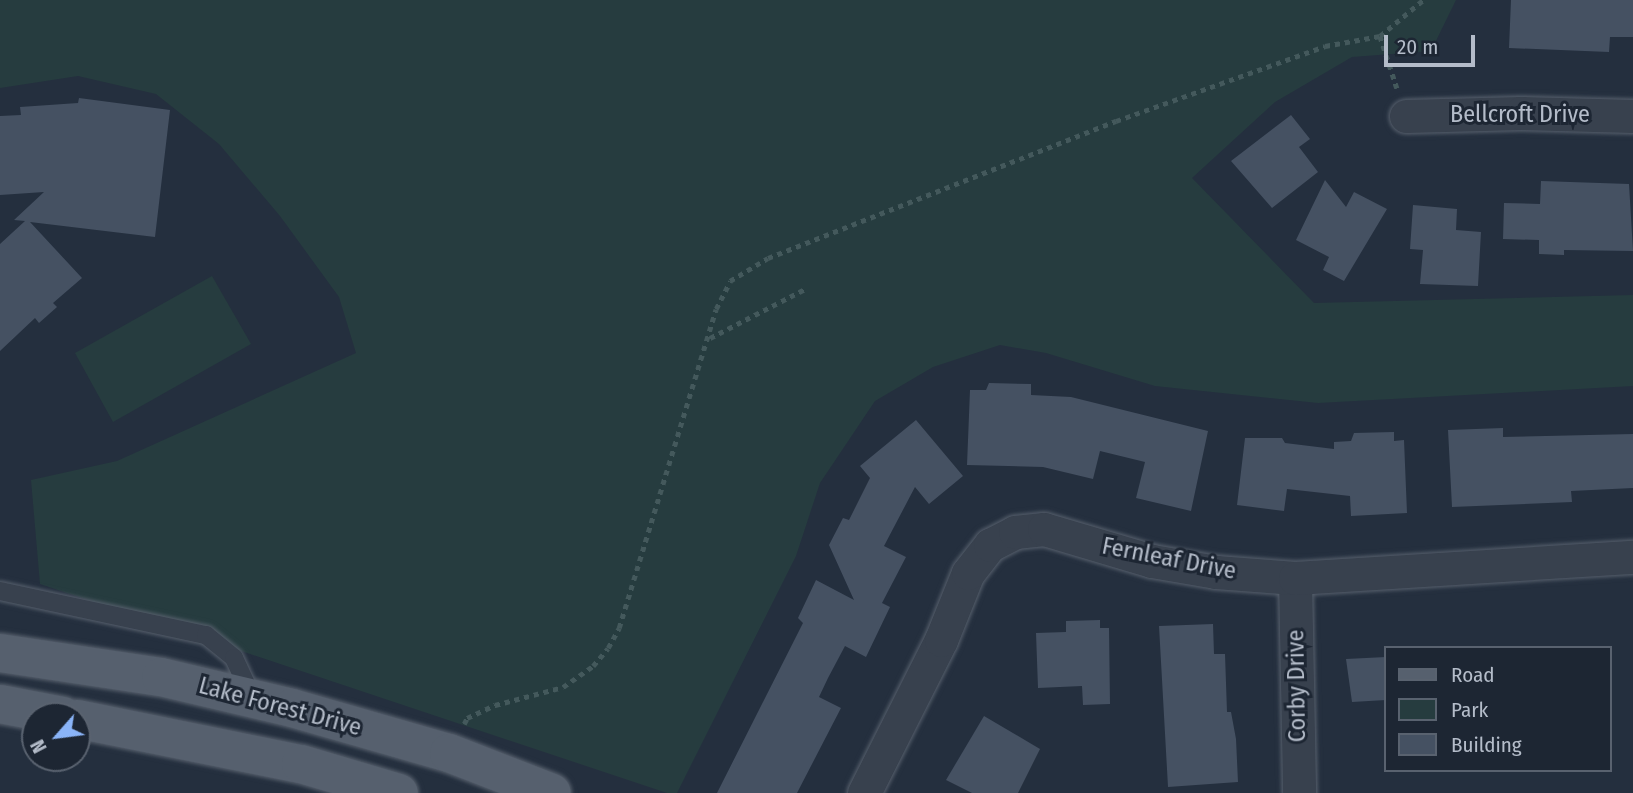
<!DOCTYPE html>
<html>
<head>
<meta charset="utf-8">
<style>
	body { margin:0 }
	#map { position:relative; width:1633px; height:793px; overflow:hidden; background:#242f3e; font-family:"Fira Sans Condensed",sans-serif }
	div>[style] { position:absolute }
	.green>* { inset:0; background:#263c3f }
	.building>* { inset:0; background:#455162 }
	.path>* { height:4.5px; margin-top:-2.25px; transform-origin:0; background:repeating-linear-gradient(90deg,#44595c 0 5px,transparent 0 10px) }
	.roads { filter:drop-shadow(0 0 2px #565f6c) drop-shadow(0 0 2px #565f6c) }
	.lane>* { height:18px; margin:-9px; padding:0 9px; transform-origin:9px; border-radius:9px; background:#38414e }
	.street>* { height:33px; margin:-16.5px; padding:0 16.5px; transform-origin:16.5px; border-radius:16.5px; background:#38414e }
	.primary>* { height:38px; margin:-19px; padding:0 19px; transform-origin:19px; border-radius:19px; background:#56606e }
	span { translate:-50% -50%; white-space:nowrap; text-align:center; line-height:1.15; -webkit-text-stroke:6px #1d2633; paint-order:stroke }
	.street-label { font-size:24px; color:#b4bcc9 }
	.legend { position:absolute; left:1384px; top:646px; width:228px; height:126px; box-sizing:border-box; background:#1d2633; border:2px solid #59626f; margin:0; padding:9px 12px; list-style:none; font-size:21px; color:#b4bcc9 }
	.legend li { display:flex; align-items:center; gap:14px; height:35px }
	.legend b { width:35px; border:2px solid #59626f }
	.north { position:absolute; left:21px; top:702px; width:70px; height:70px; box-sizing:border-box; background:#1d2633; border:2px solid #59626f; border-radius:50%; rotate:242deg; font-size:19px; font-weight:700; line-height:28px; text-align:center; color:#b4bcc9 }
	.north::after { content:''; display:block; margin:auto; width:24px; height:32px; background:#8ab4f8; clip-path:polygon(50% 0,100% 100%,50% 72%,0 100%) }
	.scale { position:absolute; left:1384px; top:35px; width:91px; height:32px; box-sizing:border-box; border:4px solid #b4bcc9; border-top:0; padding-left:9px; font-size:21px; line-height:24px; white-space:nowrap; color:#b4bcc9; -webkit-text-stroke:5px #1d2633; paint-order:stroke }
</style>
</head>
<body>
<div id="map">
	<div class="green">
		<div style="clip-path:polygon(0 0,1456px 0,1431px 51px,1352px 57px,1275px 102px,1192px 178px,1314px 303px,1633px 295px,1633px 386px,1318px 403px,1155px 386px,1046px 353px,1000px 345px,933px 367px,875px 401px,820px 483px,796px 556px,677px 793px,667px 793px,40px 584px,31px 480px,117px 461px,356px 353px,339px 297px,280px 216px,219px 144px,156px 94px,78px 76px,0 88px)"></div>
		<div style="clip-path:polygon(212px 276px,251px 344px,113px 422px,75px 353px)"></div>
	</div>
	<div class="building">
		<div style="clip-path:polygon(1511px 0,1633px 0,1633px 37px,1610px 37px,1609px 52px,1509px 48px)"></div>
		<div style="clip-path:polygon(79px 98px,170px 110px,155px 237px,30px 222px,82px 278px,53px 303px,57px 307px,39px 323px,35px 318px,0 351px,0 244px,25px 221px,14px 220px,44px 192px,0 195px,0 116px,21px 115px,20px 107px,78px 103px)"></div>
		<div style="clip-path:polygon(1291px 115px,1310px 139px,1299px 147px,1318px 172px,1272px 208px,1231px 161px)"></div>
		<div style="clip-path:polygon(1325px 180px,1346px 207px,1354px 192px,1387px 209px,1344px 281px,1323px 270px,1329px 257px,1296px 240px)"></div>
		<div style="clip-path:polygon(1541px 181px,1629px 184px,1633px 251px,1564px 250px,1564px 255px,1539px 254px,1539px 240px,1503px 239px,1504px 203px,1540px 204px)"></div>
		<div style="clip-path:polygon(1413px 205px,1457px 209px,1456px 230px,1481px 232px,1478px 286px,1420px 284px,1423px 250px,1410px 249px)"></div>
		<div style="clip-path:polygon(989px 383px,1031px 384px,1031px 395px,1071px 397px,1208px 431px,1191px 511px,1136px 498px,1145px 462px,1100px 451px,1093px 479px,1043px 467px,967px 465px,970px 390px,986px 390px)"></div>
		<div style="clip-path:polygon(916px 420px,963px 476px,929px 504px,915px 487px,884px 546px,906px 557px,882px 603px,890px 607px,866px 657px,845px 646px,828px 678px,819px 697px,841px 708px,797px 793px,717px 793px,803px 623px,798px 618px,816px 580px,854px 600px,829px 545px,843px 518px,849px 520px,870px 478px,860px 466px)"></div>
		<div style="clip-path:polygon(1503px 428px,1503px 437px,1633px 434px,1633px 488px,1571px 491px,1572px 502px,1452px 507px,1448px 430px)"></div>
		<div style="clip-path:polygon(1394px 432px,1394px 441px,1404px 440px,1407px 513px,1351px 516px,1350px 496px,1287px 489px,1284px 511px,1237px 505px,1245px 438px,1282px 438px,1285px 443px,1334px 449px,1334px 442px,1351px 441px,1354px 433px)"></div>
		<div style="clip-path:polygon(1100px 620px,1100px 628px,1109px 628px,1110px 704px,1083px 705px,1082px 686px,1038px 688px,1036px 633px,1066px 632px,1066px 621px)"></div>
		<div style="clip-path:polygon(1213px 624px,1214px 654px,1225px 654px,1227px 712px,1231px 712px,1236px 739px,1238px 782px,1168px 787px,1159px 626px)"></div>
		<div style="clip-path:polygon(1386px 657px,1386px 700px,1352px 702px,1346px 659px)"></div>
		<div style="clip-path:polygon(984px 716px,1040px 749px,1018px 793px,972px 793px,946px 780px)"></div>
	</div>
	<div class="path">
		<div style="left:1380px;top:36px;width:55px;rotate:71.9deg"></div>
		<div style="left:710px;top:338px;width:109px;rotate:-27.3deg"></div>
		<div style="left:464px;top:724px;width:7px;rotate:-63deg"></div>
		<div style="left:467px;top:718px;width:31px;rotate:-25deg"></div>
		<div style="left:495px;top:705px;width:70px;rotate:-14.8deg"></div>
		<div style="left:563px;top:687px;width:37px;rotate:-35deg"></div>
		<div style="left:593px;top:666px;width:23px;rotate:-50deg"></div>
		<div style="left:608px;top:648px;width:23px;rotate:-61deg"></div>
		<div style="left:619px;top:628px;width:333px;rotate:-73.1deg"></div>
		<div style="left:716px;top:309px;width:31px;rotate:-63deg"></div>
		<div style="left:730px;top:281px;width:44px;rotate:-31.2deg"></div>
		<div style="left:768px;top:258px;width:374px;rotate:-21.5deg"></div>
		<div style="left:1116px;top:121px;width:222px;rotate:-19.7deg"></div>
		<div style="left:1325px;top:46px;width:56px;rotate:-10.3deg"></div>
		<div style="left:1380px;top:36px;width:56px;rotate:-39.9deg"></div>
	</div>
	<div class="roads">
		<div class="lane">
			<div style="left:0;top:591px;width:211px;rotate:12.1deg"></div>
			<div style="left:206px;top:635px;width:36px;rotate:39deg"></div>
			<div style="left:234px;top:658px;width:45px;rotate:65.1deg"></div>
		</div>
		<div class="street">
			<div style="left:1406px;top:116px;width:115px;rotate:-1.5deg"></div>
			<div style="left:1521px;top:113px;width:112px;rotate:1.5deg"></div>
			<div style="left:1295px;top:578px;width:215px;rotate:88.9deg"></div>
			<div style="left:864px;top:793px;width:171px;rotate:-63.3deg"></div>
			<div style="left:941px;top:640px;width:72px;rotate:-68.1deg"></div>
			<div style="left:968px;top:573px;width:36px;rotate:-52deg"></div>
			<div style="left:990px;top:545px;width:28px;rotate:-27deg"></div>
			<div style="left:1015px;top:532px;width:29px;rotate:-6deg"></div>
			<div style="left:1044px;top:529px;width:113px;rotate:16.5deg"></div>
			<div style="left:1152px;top:561px;width:65px;rotate:9.8deg"></div>
			<div style="left:1216px;top:572px;width:79px;rotate:4.3deg"></div>
			<div style="left:1295px;top:578px;width:339px;rotate:-3.6deg"></div>
		</div>
		<div class="primary">
			<div style="left:0;top:653px;width:163px;rotate:8.5deg"></div>
			<div style="left:161px;top:677px;width:135px;rotate:13.3deg"></div>
			<div style="left:292px;top:708px;width:163px;rotate:16deg"></div>
			<div style="left:449px;top:753px;width:110px;rotate:21.2deg"></div>
			<div style="left:0;top:704px;width:64px;rotate:10.8deg"></div>
			<div style="left:77px;top:719px;width:228px;rotate:11.4deg"></div>
			<div style="left:301px;top:764px;width:102px;rotate:16.5deg"></div>
		</div>
	</div>
	<div class="street-label">
		<span style="left:1520px;top:115px">Bellcroft Drive</span>
		<span style="left:1169px;top:559px;rotate:11deg">Fernleaf Drive</span>
		<span style="left:1297px;top:686px;rotate:-91deg">Corby Drive</span>
		<span style="left:280px;top:707px;rotate:15deg">Lake Forest Drive</span>
	</div>
	<ul class="legend">
	<li><b style="height:9px;background:#56606e"></b>Road</li>
	<li><b style="height:19px;background:#263c3f"></b>Park</li>
	<li><b style="height:19px;background:#455162"></b>Building</li>
	</ul>
	<div class="north">N</div>
	<div class="scale">20 m</div>
</div>
</body>
</html>
